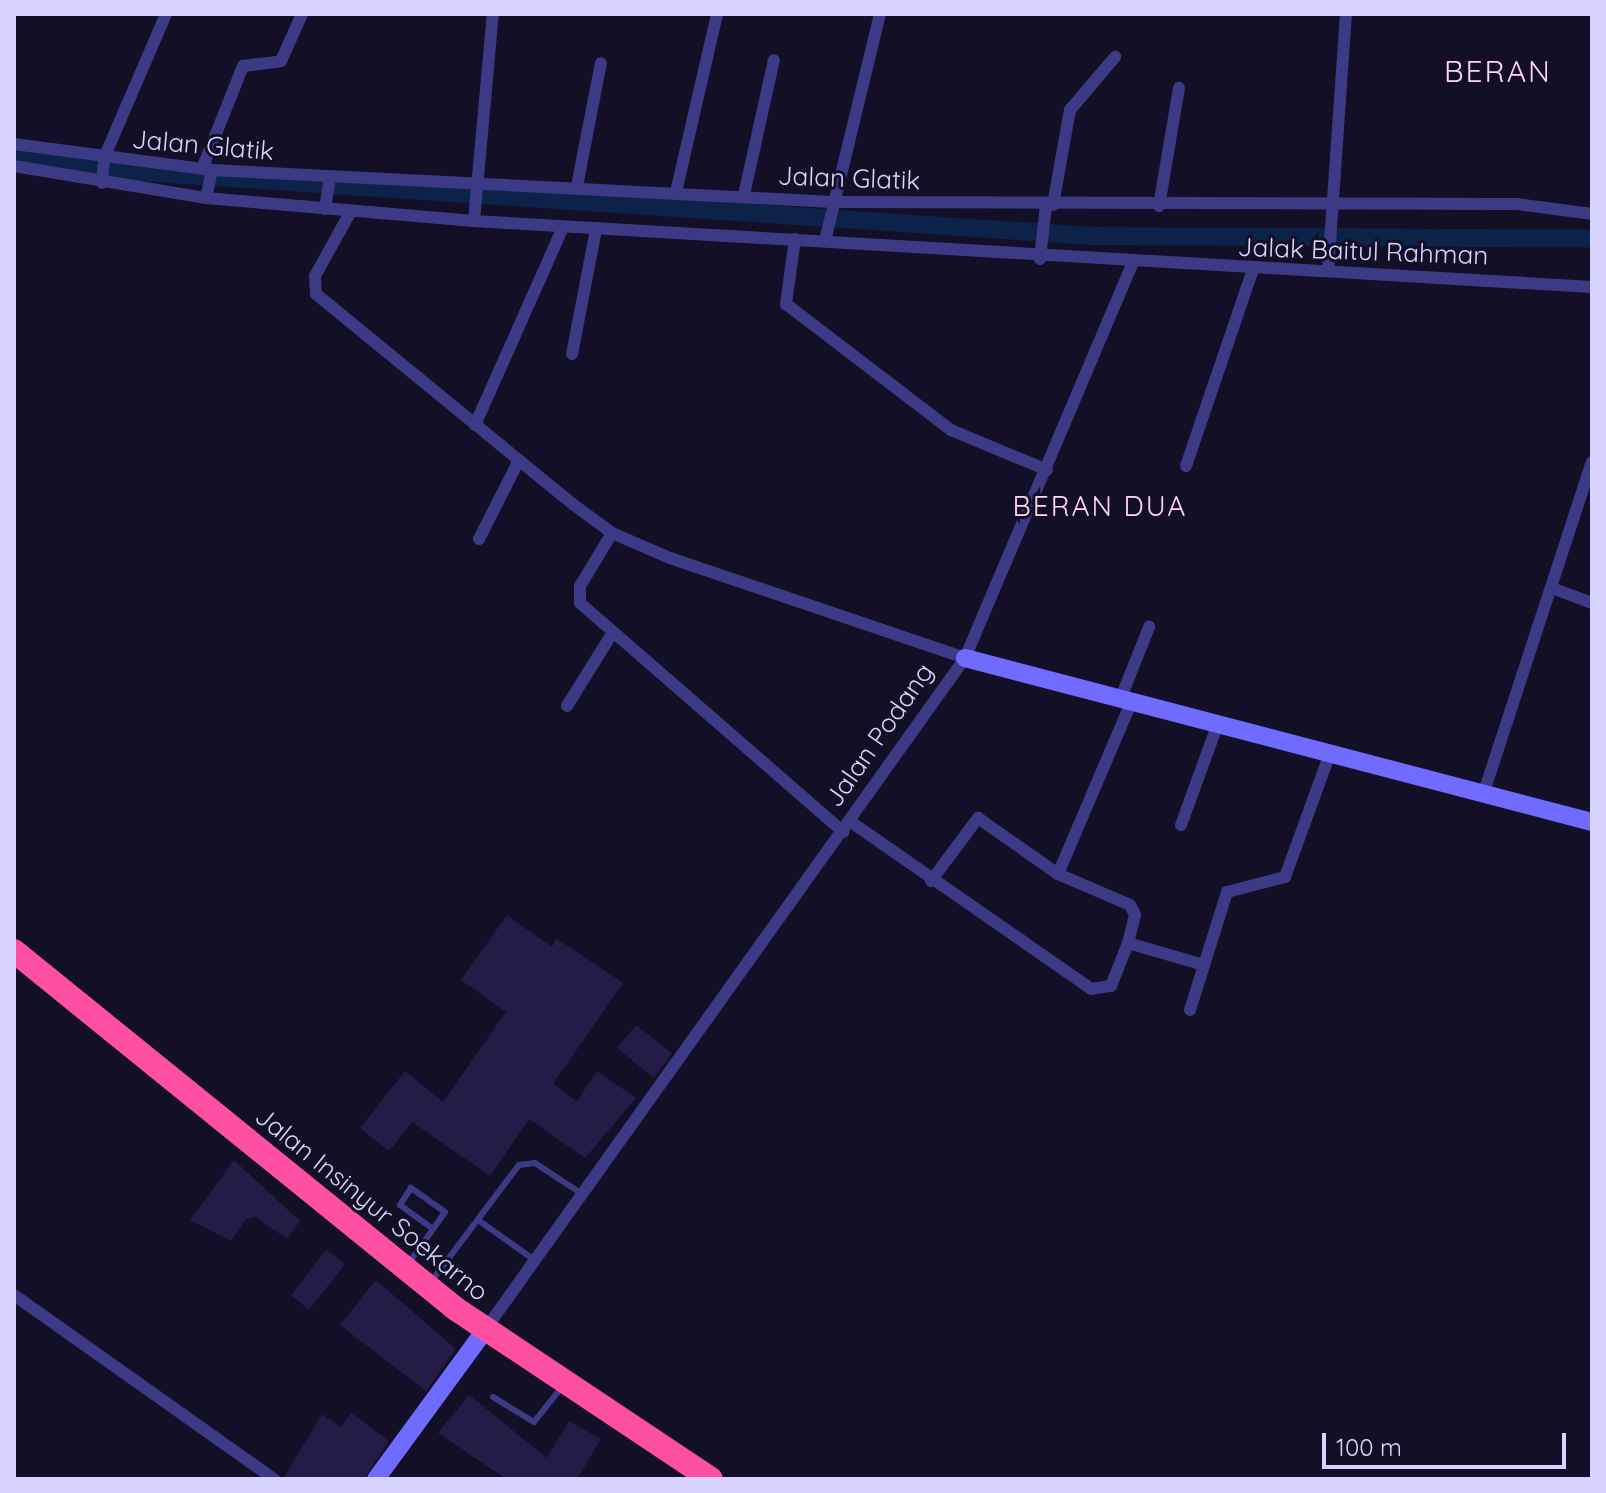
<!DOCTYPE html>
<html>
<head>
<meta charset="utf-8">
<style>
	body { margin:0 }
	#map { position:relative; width:1606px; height:1493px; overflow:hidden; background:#130f26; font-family:Quicksand,sans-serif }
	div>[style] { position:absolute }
	.canal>* { height:18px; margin:-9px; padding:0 9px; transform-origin:9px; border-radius:9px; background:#0c2248 }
	.building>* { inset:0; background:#241b47 }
	.lane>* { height:6px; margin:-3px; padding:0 3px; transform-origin:3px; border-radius:3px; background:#3d3a85 }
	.street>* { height:12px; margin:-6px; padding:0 6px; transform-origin:6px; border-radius:6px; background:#3d3a85 }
	.secondary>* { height:18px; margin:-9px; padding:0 9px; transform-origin:9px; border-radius:9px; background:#6f6bff }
	.highway>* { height:24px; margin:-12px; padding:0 12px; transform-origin:12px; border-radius:12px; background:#ff4fa3 }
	span { translate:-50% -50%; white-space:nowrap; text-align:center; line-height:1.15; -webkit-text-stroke:6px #130f26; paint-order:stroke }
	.street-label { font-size:26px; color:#d9d4ff }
	.neighbourhood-label { font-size:28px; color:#ffd6f0; letter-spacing:2px }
	.quarter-label { font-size:30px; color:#ffd6f0; letter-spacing:2px }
	.frame { position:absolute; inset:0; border:16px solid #d9d4ff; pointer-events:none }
	.scale { position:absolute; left:1322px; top:1433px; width:244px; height:36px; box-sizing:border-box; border:4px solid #d9d4ff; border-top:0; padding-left:10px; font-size:24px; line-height:28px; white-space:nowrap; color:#d9d4ff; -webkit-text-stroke:6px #130f26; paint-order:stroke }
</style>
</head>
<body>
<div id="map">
	<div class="canal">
		<div style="left:14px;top:153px;width:126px;rotate:8.6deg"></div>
		<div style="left:139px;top:172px;width:956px;rotate:3.84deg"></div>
		<div style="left:1093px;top:236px;width:499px;rotate:0.3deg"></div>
	</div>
	<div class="building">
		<div style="clip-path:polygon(507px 915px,552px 947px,556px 938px,623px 983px,553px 1084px,577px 1101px,597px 1071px,636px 1098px,585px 1158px,529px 1119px,490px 1176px,412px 1122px,389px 1151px,360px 1128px,405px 1071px,443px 1102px,506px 1012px,461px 980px)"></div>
		<div style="clip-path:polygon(636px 1025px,672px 1053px,654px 1078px,617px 1048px)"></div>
		<div style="clip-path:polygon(234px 1160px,300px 1221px,287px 1239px,256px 1217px,246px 1219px,231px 1241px,190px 1220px)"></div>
		<div style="clip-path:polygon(326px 1250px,345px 1264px,309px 1310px,291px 1295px)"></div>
		<div style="clip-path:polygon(376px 1280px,456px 1349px,426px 1391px,340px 1325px)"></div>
		<div style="clip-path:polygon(469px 1395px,547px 1458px,569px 1421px,601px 1439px,577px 1479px,506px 1479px,438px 1433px)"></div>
		<div style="clip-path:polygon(351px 1413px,389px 1441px,364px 1479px,283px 1479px,322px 1414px,341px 1427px)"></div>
	</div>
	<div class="lane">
		<div style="left:478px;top:1220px;width:71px;rotate:35.3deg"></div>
		<div style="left:407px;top:1265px;width:20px;rotate:-53deg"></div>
		<div style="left:419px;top:1249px;width:45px;rotate:-54.9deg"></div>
		<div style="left:445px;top:1212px;width:42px;rotate:-144.8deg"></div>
		<div style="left:411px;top:1188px;width:20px;rotate:123deg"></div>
		<div style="left:400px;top:1205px;width:41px;rotate:36deg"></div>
		<div style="left:430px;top:1283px;width:148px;rotate:-53deg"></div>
		<div style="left:519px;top:1165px;width:16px;rotate:-7deg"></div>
		<div style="left:535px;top:1163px;width:56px;rotate:33.4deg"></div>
		<div style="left:493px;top:1397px;width:48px;rotate:31.4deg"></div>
		<div style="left:534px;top:1422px;width:43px;rotate:-51.5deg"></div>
	</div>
	<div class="street">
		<div style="left:14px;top:144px;width:200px;rotate:7.5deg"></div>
		<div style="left:212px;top:170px;width:621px;rotate:2.95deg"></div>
		<div style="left:832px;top:202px;width:685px;rotate:0.17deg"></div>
		<div style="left:1517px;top:204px;width:76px;rotate:7.6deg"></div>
		<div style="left:14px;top:166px;width:195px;rotate:9.5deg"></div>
		<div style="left:206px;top:198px;width:269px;rotate:4.9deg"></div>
		<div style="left:474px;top:221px;width:1120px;rotate:3.38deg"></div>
		<div style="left:202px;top:169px;width:111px;rotate:-68.3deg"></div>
		<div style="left:243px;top:66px;width:38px;rotate:-7deg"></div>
		<div style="left:281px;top:61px;width:51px;rotate:-65.9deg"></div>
		<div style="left:102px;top:183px;width:25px;rotate:-85deg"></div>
		<div style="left:104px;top:158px;width:157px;rotate:-66.7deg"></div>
		<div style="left:577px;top:186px;width:125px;rotate:-79deg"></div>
		<div style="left:676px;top:192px;width:183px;rotate:-77deg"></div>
		<div style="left:744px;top:195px;width:138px;rotate:-77.5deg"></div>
		<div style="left:206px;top:198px;width:29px;rotate:-78deg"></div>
		<div style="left:1053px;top:205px;width:97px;rotate:-79.9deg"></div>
		<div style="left:1070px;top:110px;width:70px;rotate:-49.7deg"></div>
		<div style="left:1159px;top:206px;width:120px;rotate:-80.4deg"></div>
		<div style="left:325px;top:209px;width:32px;rotate:-81deg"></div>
		<div style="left:351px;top:211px;width:74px;rotate:119deg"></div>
		<div style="left:315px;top:276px;width:18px;rotate:87deg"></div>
		<div style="left:316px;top:294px;width:333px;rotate:39.3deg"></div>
		<div style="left:574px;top:505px;width:47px;rotate:36.4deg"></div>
		<div style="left:612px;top:533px;width:63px;rotate:23.3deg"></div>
		<div style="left:670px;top:558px;width:311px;rotate:18.7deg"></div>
		<div style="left:474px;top:221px;width:208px;rotate:-84.8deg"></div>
		<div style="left:795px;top:239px;width:66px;rotate:97.9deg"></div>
		<div style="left:786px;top:304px;width:208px;rotate:37.4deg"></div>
		<div style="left:951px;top:430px;width:104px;rotate:22.6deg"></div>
		<div style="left:825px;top:241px;width:234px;rotate:-76.4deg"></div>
		<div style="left:1040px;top:259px;width:54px;rotate:-83.7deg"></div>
		<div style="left:1328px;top:271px;width:258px;rotate:-86deg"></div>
		<div style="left:572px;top:354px;width:127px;rotate:-79.1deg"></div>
		<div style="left:475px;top:425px;width:217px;rotate:-66deg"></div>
		<div style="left:1186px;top:466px;width:208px;rotate:-71.2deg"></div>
		<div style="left:612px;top:533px;width:62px;rotate:121.1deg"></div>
		<div style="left:580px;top:586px;width:17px;rotate:90deg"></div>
		<div style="left:580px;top:603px;width:349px;rotate:41deg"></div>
		<div style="left:479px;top:539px;width:86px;rotate:-63.1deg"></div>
		<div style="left:1552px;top:588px;width:43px;rotate:20.6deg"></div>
		<div style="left:1120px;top:700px;width:79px;rotate:-68.3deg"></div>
		<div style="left:567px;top:706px;width:87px;rotate:-58.1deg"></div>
		<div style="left:1483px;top:795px;width:350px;rotate:-71.9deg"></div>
		<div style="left:851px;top:822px;width:292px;rotate:34.8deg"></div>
		<div style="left:1091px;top:989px;width:20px;rotate:-9deg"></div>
		<div style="left:1111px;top:986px;width:46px;rotate:-68.4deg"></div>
		<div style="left:1128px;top:943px;width:79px;rotate:16.1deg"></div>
		<div style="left:1181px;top:825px;width:105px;rotate:-70deg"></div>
		<div style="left:1058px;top:874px;width:186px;rotate:-66.9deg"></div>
		<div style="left:931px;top:881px;width:79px;rotate:-53.3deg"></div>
		<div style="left:978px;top:818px;width:98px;rotate:35deg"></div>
		<div style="left:1058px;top:874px;width:78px;rotate:23.3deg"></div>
		<div style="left:1130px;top:905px;width:11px;rotate:63deg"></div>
		<div style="left:1135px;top:915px;width:29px;rotate:104deg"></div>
		<div style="left:1190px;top:1010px;width:124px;rotate:-72.6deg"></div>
		<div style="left:1227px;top:892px;width:60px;rotate:-14.5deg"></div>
		<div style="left:1285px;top:877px;width:129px;rotate:-70deg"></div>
		<div style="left:14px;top:1295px;width:319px;rotate:35.3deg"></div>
		<div style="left:485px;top:1330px;width:826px;rotate:-54.46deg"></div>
		<div style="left:965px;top:658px;width:428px;rotate:-67deg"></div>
	</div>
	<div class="secondary">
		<div style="left:965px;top:658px;width:648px;rotate:14.66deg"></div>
		<div style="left:376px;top:1479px;width:185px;rotate:-53.8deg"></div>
	</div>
	<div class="highway">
		<div style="left:14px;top:951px;width:569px;rotate:39.01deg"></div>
		<div style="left:456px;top:1309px;width:306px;rotate:33.7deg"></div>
	</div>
	<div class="street-label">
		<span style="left:203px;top:145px;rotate:5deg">Jalan Glatik</span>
		<span style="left:849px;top:178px;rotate:2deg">Jalan Glatik</span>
		<span style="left:1363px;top:251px;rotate:2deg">Jalak Baitul Rahman</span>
		<span style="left:879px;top:735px;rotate:-55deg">Jalan Podang</span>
		<span style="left:372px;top:1204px;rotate:39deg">Jalan Insinyur Soekarno</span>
	</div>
	<div class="neighbourhood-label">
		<span style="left:1100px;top:506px">BERAN DUA</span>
	</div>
	<div class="quarter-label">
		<span style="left:1498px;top:71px">BERAN</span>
	</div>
	<div class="frame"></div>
	<div class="scale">100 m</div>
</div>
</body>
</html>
